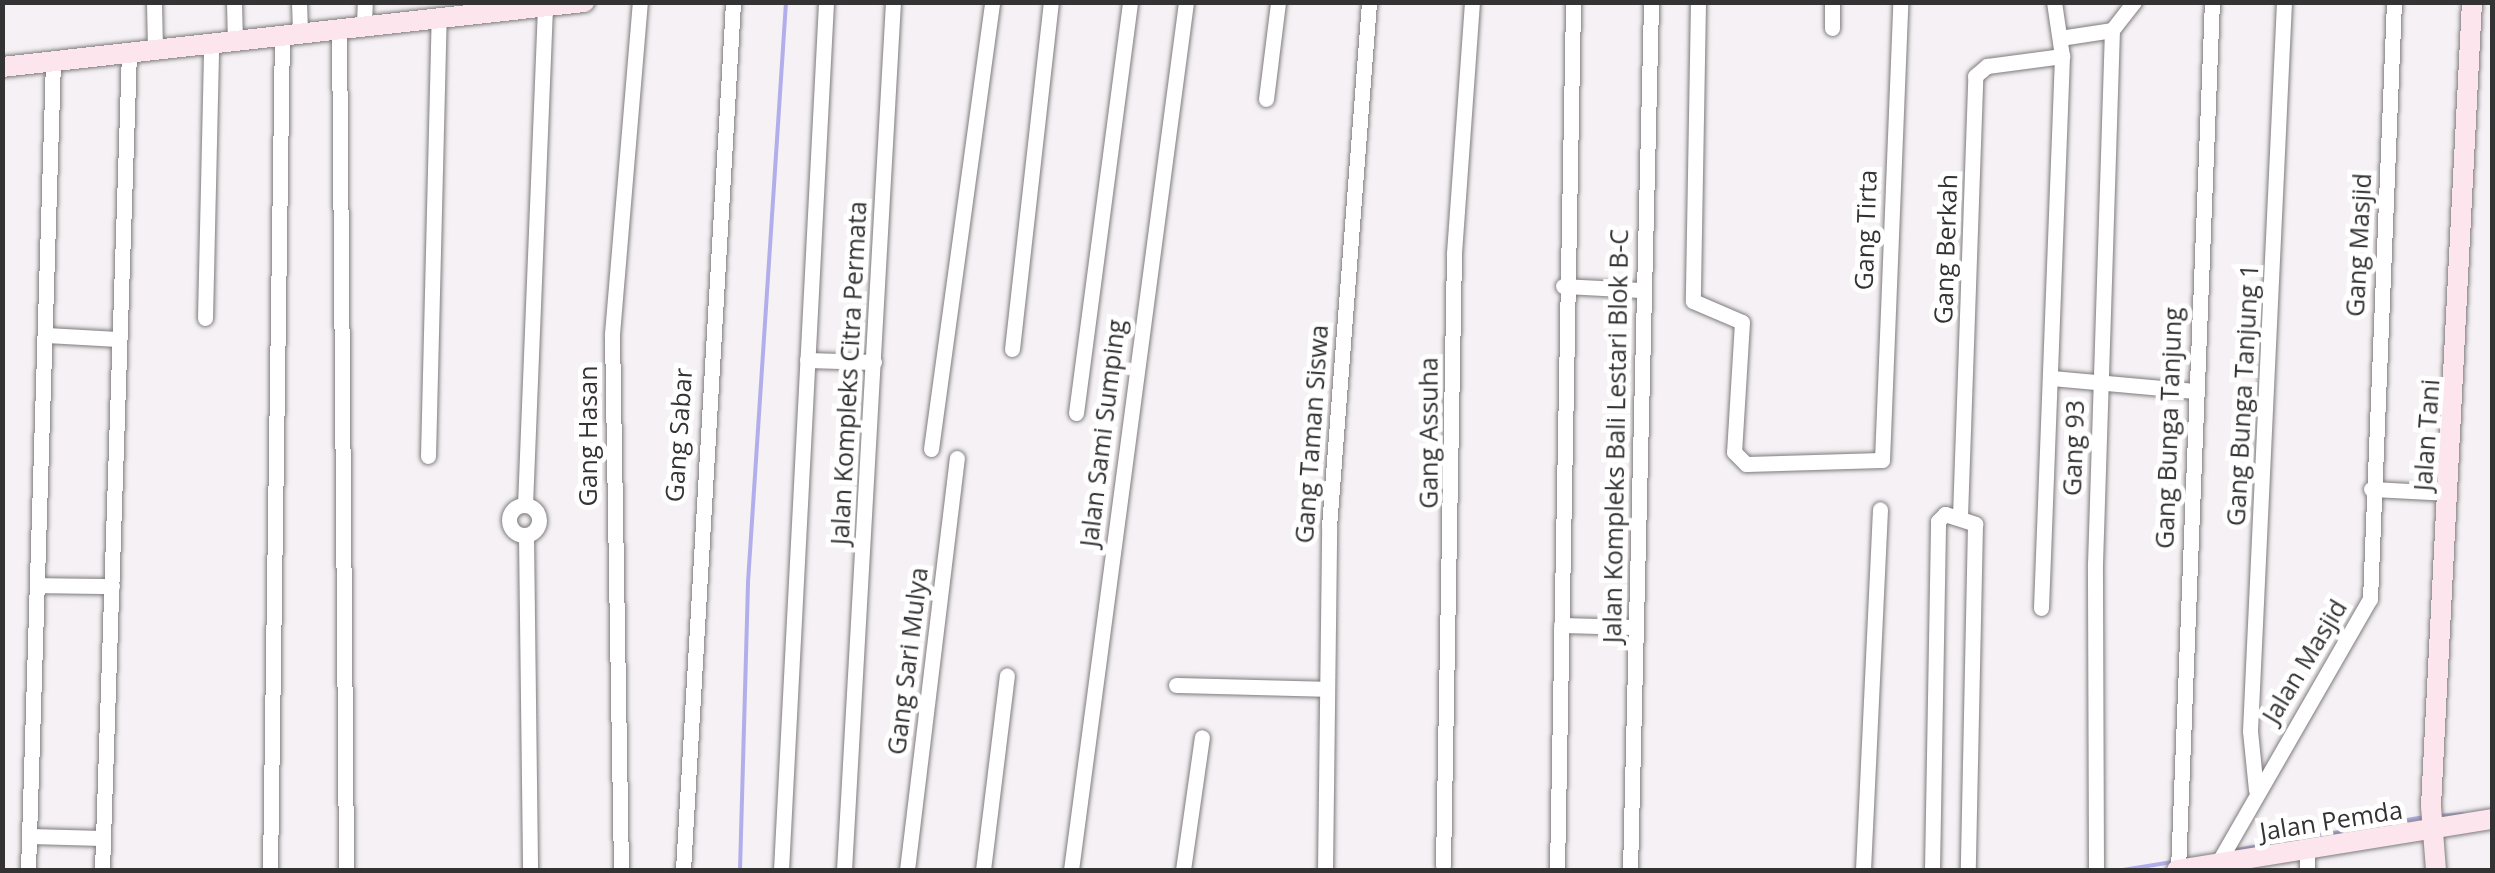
<!DOCTYPE html>
<html>
<head>
<meta charset="utf-8">
<style>
	body { margin:0 }
	#map { position:relative; width:2495px; height:873px; overflow:hidden; background:#f5f1f4; font-family:"Open Sans",sans-serif }
	div>[style] { position:absolute }
	.stream>* { height:4px; margin:-2px; padding:0 2px; transform-origin:2px; border-radius:2px; background:#b1aeeb }
	.roads { filter:drop-shadow(0 0 2px #7e7b7d) drop-shadow(0 0 2px #7e7b7d) }
	.street>* { height:15px; margin:-7.5px; padding:0 7.5px; transform-origin:7.5px; border-radius:7.5px; background:#fff }
	.street>.ring { margin:-7.5px; padding:0; box-sizing:content-box; background:none; border:15px solid #fff; border-radius:50% }
	.secondary>* { height:20px; margin:-10px; padding:0 10px; transform-origin:10px; border-radius:10px; background:#fce5ec }
	span { translate:-50% -50%; white-space:nowrap; text-align:center; line-height:1.15; -webkit-text-stroke:10px #fff; paint-order:stroke }
	.street-label { font-size:25px; color:#343334 }
	.frame { position:absolute; inset:0; border:5px solid #343334; pointer-events:none }
</style>
</head>
<body>
<div id="map">
	<div class="stream">
		<div style="left:2437px;top:816px;width:26px;rotate:-4deg"></div>
		<div style="left:2231px;top:851px;width:195px;rotate:-10deg"></div>
		<div style="left:740px;top:870px;width:288px;rotate:-88.4deg"></div>
		<div style="left:748px;top:582px;width:581px;rotate:-86.25deg"></div>
		<div style="left:2123px;top:870px;width:50px;rotate:-9.3deg"></div>
	</div>
	<div class="roads">
		<div class="street">
			<div style="left:154px;top:2px;width:48px;rotate:88.8deg"></div>
			<div style="left:234px;top:2px;width:40px;rotate:88.6deg"></div>
			<div style="left:299px;top:2px;width:31px;rotate:88deg"></div>
			<div style="left:1698px;top:2px;width:299px;rotate:91deg"></div>
			<div style="left:1693px;top:301px;width:53px;rotate:23.2deg"></div>
			<div style="left:1742px;top:322px;width:130px;rotate:93.5deg"></div>
			<div style="left:1734px;top:452px;width:17px;rotate:45deg"></div>
			<div style="left:1746px;top:464px;width:136px;rotate:-1.7deg"></div>
			<div style="left:1882px;top:460px;width:458px;rotate:-87.7deg"></div>
			<div style="left:1832px;top:2px;width:26px;rotate:90deg"></div>
			<div style="left:364px;top:25px;width:23px;rotate:-88deg"></div>
			<div style="left:339px;top:28px;width:842px;rotate:89.52deg"></div>
			<div style="left:2060px;top:38px;width:53px;rotate:-8.7deg"></div>
			<div style="left:2112px;top:30px;width:36px;rotate:-52deg"></div>
			<div style="left:1266px;top:99px;width:98px;rotate:-82.9deg"></div>
			<div style="left:1563px;top:286px;width:80px;rotate:2.9deg"></div>
			<div style="left:205px;top:318px;width:273px;rotate:-88.7deg"></div>
			<div style="left:45px;top:335px;width:74px;rotate:3.1deg"></div>
			<div style="left:1012px;top:349px;width:349px;rotate:-83.6deg"></div>
			<div style="left:807px;top:360px;width:67px;rotate:1.7deg"></div>
			<div style="left:2051px;top:378px;width:145px;rotate:5.2deg"></div>
			<div style="left:1076px;top:413px;width:415px;rotate:-82.5deg"></div>
			<div style="left:931px;top:449px;width:451px;rotate:-82.2deg"></div>
			<div style="left:428px;top:456px;width:440px;rotate:-88.6deg"></div>
			<div style="left:2371px;top:489px;width:76px;rotate:3deg"></div>
			<div class="ring" style="left:509px;top:505px;width:15px;height:15px"></div>
			<div style="left:525px;top:505px;width:499px;rotate:-87.7deg"></div>
			<div style="left:1960px;top:516px;width:440px;rotate:-88deg"></div>
			<div style="left:1975px;top:76px;width:16px;rotate:-40deg"></div>
			<div style="left:1987px;top:66px;width:76px;rotate:-7.6deg"></div>
			<div style="left:526px;top:536px;width:334px;rotate:89.3deg"></div>
			<div style="left:37px;top:585px;width:75px;rotate:0.8deg"></div>
			<div style="left:2041px;top:608px;width:552px;rotate:-87.82deg"></div>
			<div style="left:2062px;top:56px;width:55px;rotate:-98.4deg"></div>
			<div style="left:1561px;top:625px;width:74px;rotate:1.5deg"></div>
			<div style="left:1176px;top:685px;width:149px;rotate:1.5deg"></div>
			<div style="left:2256px;top:790px;width:59px;rotate:-95.8deg"></div>
			<div style="left:2250px;top:731px;width:730px;rotate:-87.33deg"></div>
			<div style="left:29px;top:836px;width:74px;rotate:1.5deg"></div>
			<div style="left:2307px;top:849px;width:21px;rotate:90deg"></div>
			<div style="left:2218px;top:863px;width:305px;rotate:-60.1deg"></div>
			<div style="left:2370px;top:599px;width:597px;rotate:-87.7deg"></div>
			<div style="left:1443px;top:865px;width:612px;rotate:-88.97deg"></div>
			<div style="left:1454px;top:253px;width:252px;rotate:-85.9deg"></div>
			<div style="left:28px;top:870px;width:810px;rotate:-88.23deg"></div>
			<div style="left:102px;top:870px;width:818px;rotate:-88.11deg"></div>
			<div style="left:270px;top:870px;width:836px;rotate:-89.18deg"></div>
			<div style="left:621px;top:870px;width:536px;rotate:-90.96deg"></div>
			<div style="left:612px;top:334px;width:333px;rotate:-85.2deg"></div>
			<div style="left:683px;top:870px;width:869px;rotate:-86.7deg"></div>
			<div style="left:781px;top:870px;width:869px;rotate:-87.03deg"></div>
			<div style="left:844px;top:870px;width:869px;rotate:-86.77deg"></div>
			<div style="left:907px;top:870px;width:415px;rotate:-83.1deg"></div>
			<div style="left:983px;top:870px;width:196px;rotate:-83deg"></div>
			<div style="left:1071px;top:870px;width:876px;rotate:-82.45deg"></div>
			<div style="left:1183px;top:870px;width:134px;rotate:-81.9deg"></div>
			<div style="left:1325px;top:870px;width:343px;rotate:-89.3deg"></div>
			<div style="left:1329px;top:527px;width:527px;rotate:-85.64deg"></div>
			<div style="left:1557px;top:870px;width:868px;rotate:-88.94deg"></div>
			<div style="left:1630px;top:870px;width:868px;rotate:-88.61deg"></div>
			<div style="left:1863px;top:870px;width:361px;rotate:-87.3deg"></div>
			<div style="left:1932px;top:870px;width:349px;rotate:-89deg"></div>
			<div style="left:1938px;top:521px;width:10px;rotate:-45deg"></div>
			<div style="left:1945px;top:514px;width:32px;rotate:18deg"></div>
			<div style="left:1975px;top:524px;width:346px;rotate:91.2deg"></div>
			<div style="left:2096px;top:870px;width:306px;rotate:-90.2deg"></div>
			<div style="left:2095px;top:564px;width:534px;rotate:-88.18deg"></div>
			<div style="left:2178px;top:870px;width:869px;rotate:-87.76deg"></div>
		</div>
		<div class="secondary">
			<div style="left:2px;top:67px;width:586px;rotate:-6.37deg"></div>
			<div style="left:2177px;top:870px;width:319px;rotate:-9.2deg"></div>
			<div style="left:2436px;top:870px;width:64px;rotate:-94.5deg"></div>
			<div style="left:2431px;top:806px;width:805px;rotate:-87.08deg"></div>
		</div>
	</div>
	<div class="street-label">
		<span style="left:1865px;top:230px;rotate:-88deg">Gang Tirta</span>
		<span style="left:2358px;top:245px;rotate:-87deg">Gang Masjid</span>
		<span style="left:1945px;top:249px;rotate:-88deg">Gang Berkah</span>
		<span style="left:848px;top:373px;rotate:-87deg">Jalan Kompleks Citra Permata</span>
		<span style="left:2242px;top:395px;rotate:-87deg">Gang Bunga Tanjung 1</span>
		<span style="left:2168px;top:428px;rotate:-88deg">Gang Bunga Tanjung</span>
		<span style="left:1102px;top:433px;rotate:-83deg">Jalan Sami Sumping</span>
		<span style="left:1428px;top:433px;rotate:-90deg">Gang Assuha</span>
		<span style="left:1311px;top:434px;rotate:-86deg">Gang Taman Siswa</span>
		<span style="left:678px;top:435px;rotate:-86deg">Gang Sabar</span>
		<span style="left:2426px;top:435px;rotate:-86deg">Jalan Tani</span>
		<span style="left:587px;top:436px;rotate:-90deg">Gang Hasan</span>
		<span style="left:1615px;top:436px;rotate:-89deg">Jalan Kompleks Bali Lestari Blok B-C</span>
		<span style="left:2073px;top:448px;rotate:-88deg">Gang 93</span>
		<span style="left:907px;top:661px;rotate:-83deg">Gang Sari Mulya</span>
		<span style="left:2304px;top:661px;rotate:-59deg">Jalan Masjid</span>
		<span style="left:2331px;top:820px;rotate:-9deg">Jalan Pemda</span>
	</div>
	<div class="frame"></div>
</div>
</body>
</html>
